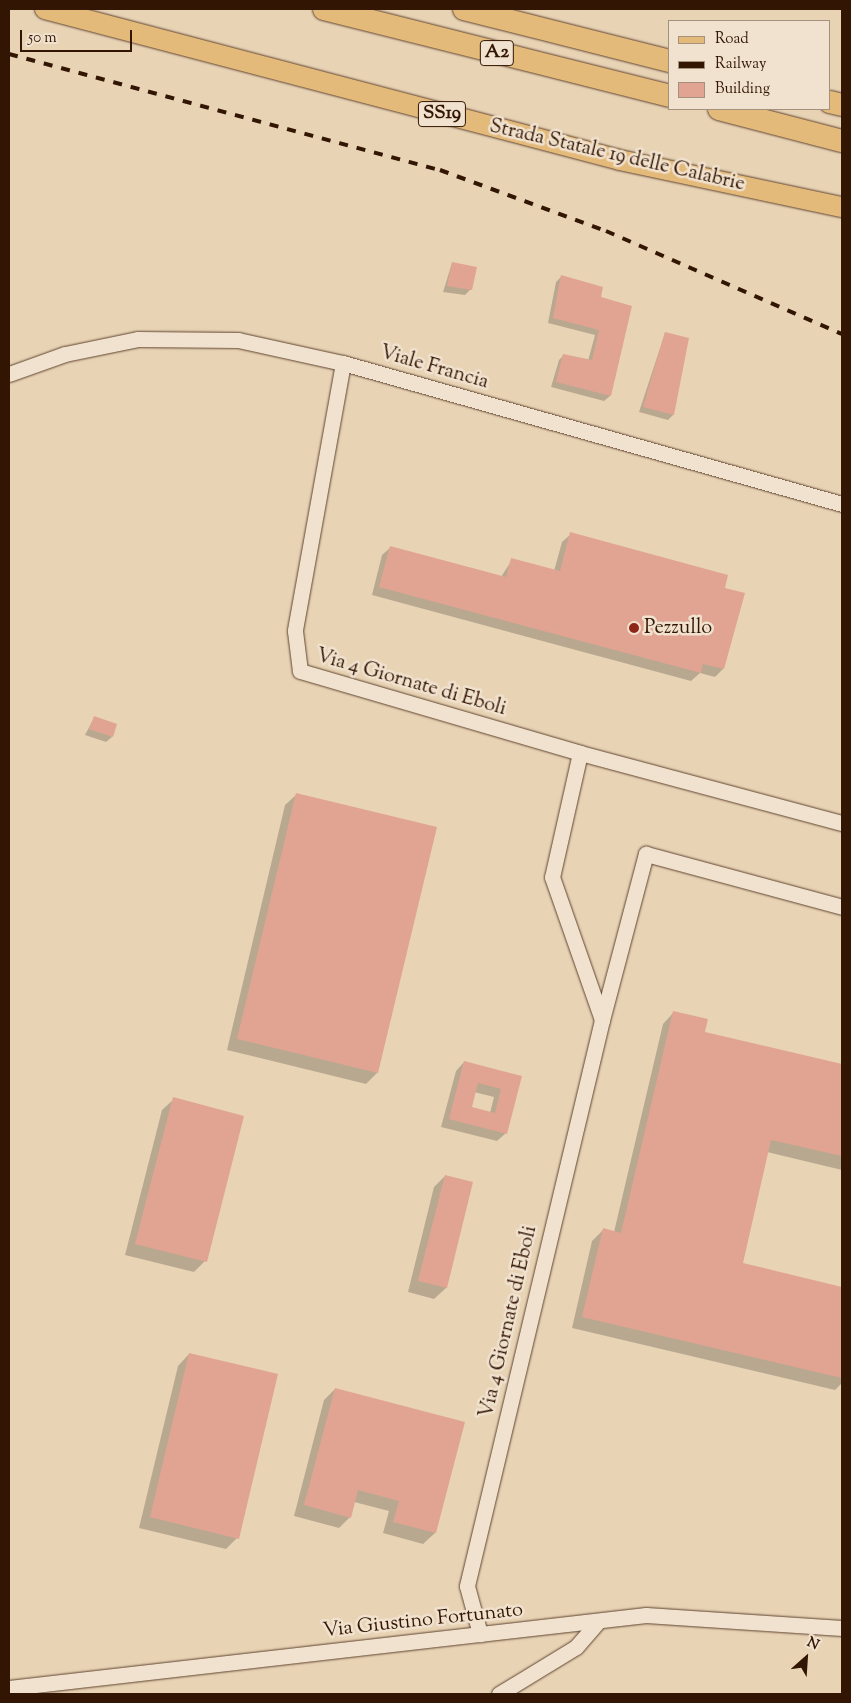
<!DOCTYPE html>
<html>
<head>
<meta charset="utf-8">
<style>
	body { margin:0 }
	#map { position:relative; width:851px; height:1703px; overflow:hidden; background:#e8d3b5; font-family:"Sorts Mill Goudy",serif }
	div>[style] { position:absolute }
	.shadow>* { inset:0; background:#0003 }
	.building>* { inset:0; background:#e1a493 }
	.roads { filter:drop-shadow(0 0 1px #60442f) drop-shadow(0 0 1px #60442f) }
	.minor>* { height:15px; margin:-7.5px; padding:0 7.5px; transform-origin:7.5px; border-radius:7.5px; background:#f0e2cf }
	.major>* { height:20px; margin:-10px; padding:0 10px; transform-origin:10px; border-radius:10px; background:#e4ba7a }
	.highway>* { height:22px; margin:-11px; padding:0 11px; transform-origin:11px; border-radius:11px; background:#e4ba7a }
	.rail>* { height:4px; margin-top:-2px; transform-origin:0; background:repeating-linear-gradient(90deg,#321502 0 9px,transparent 0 18px) }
	.dots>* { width:14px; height:14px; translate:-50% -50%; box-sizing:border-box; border:2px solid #f0e2cf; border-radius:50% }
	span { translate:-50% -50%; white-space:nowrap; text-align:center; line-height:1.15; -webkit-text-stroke:5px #f0e2cf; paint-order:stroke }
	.shield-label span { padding:1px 4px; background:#f0e2cf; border:1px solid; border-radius:4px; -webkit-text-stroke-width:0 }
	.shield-label { font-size:19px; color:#321502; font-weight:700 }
	.street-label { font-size:20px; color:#321502 }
	.poi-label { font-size:20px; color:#321502 }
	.left { translate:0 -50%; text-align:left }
	.frame { position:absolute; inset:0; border:10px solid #321502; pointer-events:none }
	.legend { position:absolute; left:668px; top:20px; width:162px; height:90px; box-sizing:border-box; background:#f0e2cf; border:1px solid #a4907d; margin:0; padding:6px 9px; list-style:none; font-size:15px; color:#321502 }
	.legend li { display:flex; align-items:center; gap:10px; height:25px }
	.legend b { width:25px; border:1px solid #a4907d }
	.north { position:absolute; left:781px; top:1633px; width:50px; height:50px; -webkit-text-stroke:4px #f0e2cf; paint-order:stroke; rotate:26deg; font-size:14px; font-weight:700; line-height:20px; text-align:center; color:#321502 }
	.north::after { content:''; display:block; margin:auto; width:18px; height:22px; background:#321502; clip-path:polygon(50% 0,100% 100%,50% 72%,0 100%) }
	.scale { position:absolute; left:20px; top:30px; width:112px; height:22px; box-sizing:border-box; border:2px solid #321502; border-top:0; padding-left:6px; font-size:15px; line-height:18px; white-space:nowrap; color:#321502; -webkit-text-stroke:4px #f0e2cf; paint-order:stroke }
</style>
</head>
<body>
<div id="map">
	<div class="shadow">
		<div style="clip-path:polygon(452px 263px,471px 289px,465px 295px,443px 292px)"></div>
		<div style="clip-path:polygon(561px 277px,599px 298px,610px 396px,604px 401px,551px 387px,559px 360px,564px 355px,588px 361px,595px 335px,548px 323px,556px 282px)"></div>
		<div style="clip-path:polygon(665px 333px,673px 415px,668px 420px,639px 412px)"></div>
		<div style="clip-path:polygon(571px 534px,723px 589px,723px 669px,715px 677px,700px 673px,691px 681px,372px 595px,382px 555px,391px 547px,501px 577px,512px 560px,554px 571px,562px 542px)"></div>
		<div style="clip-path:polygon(94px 718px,112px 737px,106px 742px,85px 735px)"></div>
		<div style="clip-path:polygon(297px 794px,436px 828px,377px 1073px,366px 1084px,227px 1050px,285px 805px)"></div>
		<div style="clip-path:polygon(674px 1012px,704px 1033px,842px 1066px,842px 1170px,767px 1152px,741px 1264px,842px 1288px,842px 1383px,835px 1390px,572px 1328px,592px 1241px,603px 1230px,614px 1232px,663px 1024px)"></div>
		<div style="clip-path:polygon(evenodd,464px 1062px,520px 1077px,506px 1133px,497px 1141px,441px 1127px,456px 1071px,464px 1062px,474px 1092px,494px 1097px,490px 1113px,470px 1107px,474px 1092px)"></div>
		<div style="clip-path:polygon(174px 1099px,205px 1261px,194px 1272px,125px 1255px,162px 1110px)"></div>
		<div style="clip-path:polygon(445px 1176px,446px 1288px,434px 1299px,408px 1292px,434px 1187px)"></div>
		<div style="clip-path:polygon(189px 1354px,237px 1538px,226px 1549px,139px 1528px,178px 1366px)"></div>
		<div style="clip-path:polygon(335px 1389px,463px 1423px,435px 1533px,423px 1544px,383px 1533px,389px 1511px,354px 1502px,350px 1517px,339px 1528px,294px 1516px,324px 1400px)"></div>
	</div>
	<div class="building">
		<div style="clip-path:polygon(452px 262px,477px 267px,472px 290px,447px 286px)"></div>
		<div style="clip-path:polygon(561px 275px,603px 287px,601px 297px,632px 306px,611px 396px,556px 382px,563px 354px,592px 360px,599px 330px,553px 318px)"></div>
		<div style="clip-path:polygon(665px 332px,689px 338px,674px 415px,643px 407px)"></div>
		<div style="clip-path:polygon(570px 532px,728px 575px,725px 588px,745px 593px,724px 669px,703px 664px,701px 673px,379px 587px,390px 546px,506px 577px,511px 558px,560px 571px)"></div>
		<div style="clip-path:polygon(94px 716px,117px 724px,113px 737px,89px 729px)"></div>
		<div style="clip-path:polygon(296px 793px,437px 827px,378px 1073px,237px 1039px)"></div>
		<div style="clip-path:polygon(673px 1011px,708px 1019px,705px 1032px,842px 1064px,842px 1156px,771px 1140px,743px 1263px,842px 1287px,842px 1378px,582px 1317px,603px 1228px,621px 1233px)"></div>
		<div style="clip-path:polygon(evenodd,464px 1061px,522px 1076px,507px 1134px,449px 1119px,464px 1061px,478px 1083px,501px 1089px,495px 1113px,472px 1107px,478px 1083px)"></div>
		<div style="clip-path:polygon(173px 1097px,244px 1116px,207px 1262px,135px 1244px)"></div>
		<div style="clip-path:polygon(445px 1175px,473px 1182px,447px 1288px,418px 1281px)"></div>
		<div style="clip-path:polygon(189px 1353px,278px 1374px,239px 1539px,150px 1517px)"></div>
		<div style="clip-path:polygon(335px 1388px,465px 1422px,436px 1533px,393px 1522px,399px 1501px,358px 1490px,351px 1518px,304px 1505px)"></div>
	</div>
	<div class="roads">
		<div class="minor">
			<div style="left:343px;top:363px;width:272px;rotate:100.2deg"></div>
			<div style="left:295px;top:631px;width:40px;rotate:82.9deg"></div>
			<div style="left:300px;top:671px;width:292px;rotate:16.3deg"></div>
			<div style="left:580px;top:753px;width:127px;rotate:102.7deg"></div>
			<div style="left:552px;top:877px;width:151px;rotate:70.7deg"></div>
			<div style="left:602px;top:1020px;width:582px;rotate:103.42deg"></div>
			<div style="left:467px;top:1586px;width:50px;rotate:74.8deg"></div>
			<div style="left:9px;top:374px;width:59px;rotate:-19.7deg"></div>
			<div style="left:65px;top:354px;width:75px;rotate:-11.6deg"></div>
			<div style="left:138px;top:339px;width:100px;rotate:0.6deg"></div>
			<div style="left:238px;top:340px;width:107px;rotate:12.4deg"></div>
			<div style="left:343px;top:363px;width:519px;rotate:15.78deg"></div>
			<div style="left:580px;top:753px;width:271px;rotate:15deg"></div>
			<div style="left:602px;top:1020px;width:172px;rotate:-75.2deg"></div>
			<div style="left:646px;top:854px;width:203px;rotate:15.1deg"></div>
			<div style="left:9px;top:1688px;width:641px;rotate:-6.54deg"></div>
			<div style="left:646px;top:1615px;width:196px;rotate:3.8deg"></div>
			<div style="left:499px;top:1694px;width:90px;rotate:-31.4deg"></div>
			<div style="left:576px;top:1647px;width:33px;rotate:-49deg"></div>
		</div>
		<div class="major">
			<div style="left:45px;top:9px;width:594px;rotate:14.71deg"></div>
			<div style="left:620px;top:160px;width:227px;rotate:12deg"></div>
		</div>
		<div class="highway">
			<div style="left:324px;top:9px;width:357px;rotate:14.1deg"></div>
			<div style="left:464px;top:9px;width:212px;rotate:14.2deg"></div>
			<div style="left:830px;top:102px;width:12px;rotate:14deg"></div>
			<div style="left:719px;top:109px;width:127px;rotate:14.6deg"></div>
		</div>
	</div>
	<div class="rail">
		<div style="left:9px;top:54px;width:446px;rotate:15.1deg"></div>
		<div style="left:440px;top:170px;width:177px;rotate:20.2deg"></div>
		<div style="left:606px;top:231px;width:257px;rotate:23.6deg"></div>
	</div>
	<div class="dots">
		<div style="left:634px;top:628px;background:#8f2418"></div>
	</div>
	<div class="shield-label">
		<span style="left:497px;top:53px">A2</span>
		<span style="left:442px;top:114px">SS19</span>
	</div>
	<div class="street-label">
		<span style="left:617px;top:156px;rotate:13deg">Strada Statale 19 delle Calabrie</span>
		<span style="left:434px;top:368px;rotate:16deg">Viale Francia</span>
		<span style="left:411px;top:683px;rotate:16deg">Via 4 Giornate di Eboli</span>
		<span style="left:509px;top:1322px;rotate:-77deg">Via 4 Giornate di Eboli</span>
		<span style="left:423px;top:1621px;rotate:-6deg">Via Giustino Fortunato</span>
	</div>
	<div class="poi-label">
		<span class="left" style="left:644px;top:628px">Pezzullo</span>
	</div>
	<div class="frame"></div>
	<ul class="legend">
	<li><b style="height:6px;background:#e4ba7a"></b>Road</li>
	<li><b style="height:6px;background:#321502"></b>Railway</li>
	<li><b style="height:14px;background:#e1a493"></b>Building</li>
	</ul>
	<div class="north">N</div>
	<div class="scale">50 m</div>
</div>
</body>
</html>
